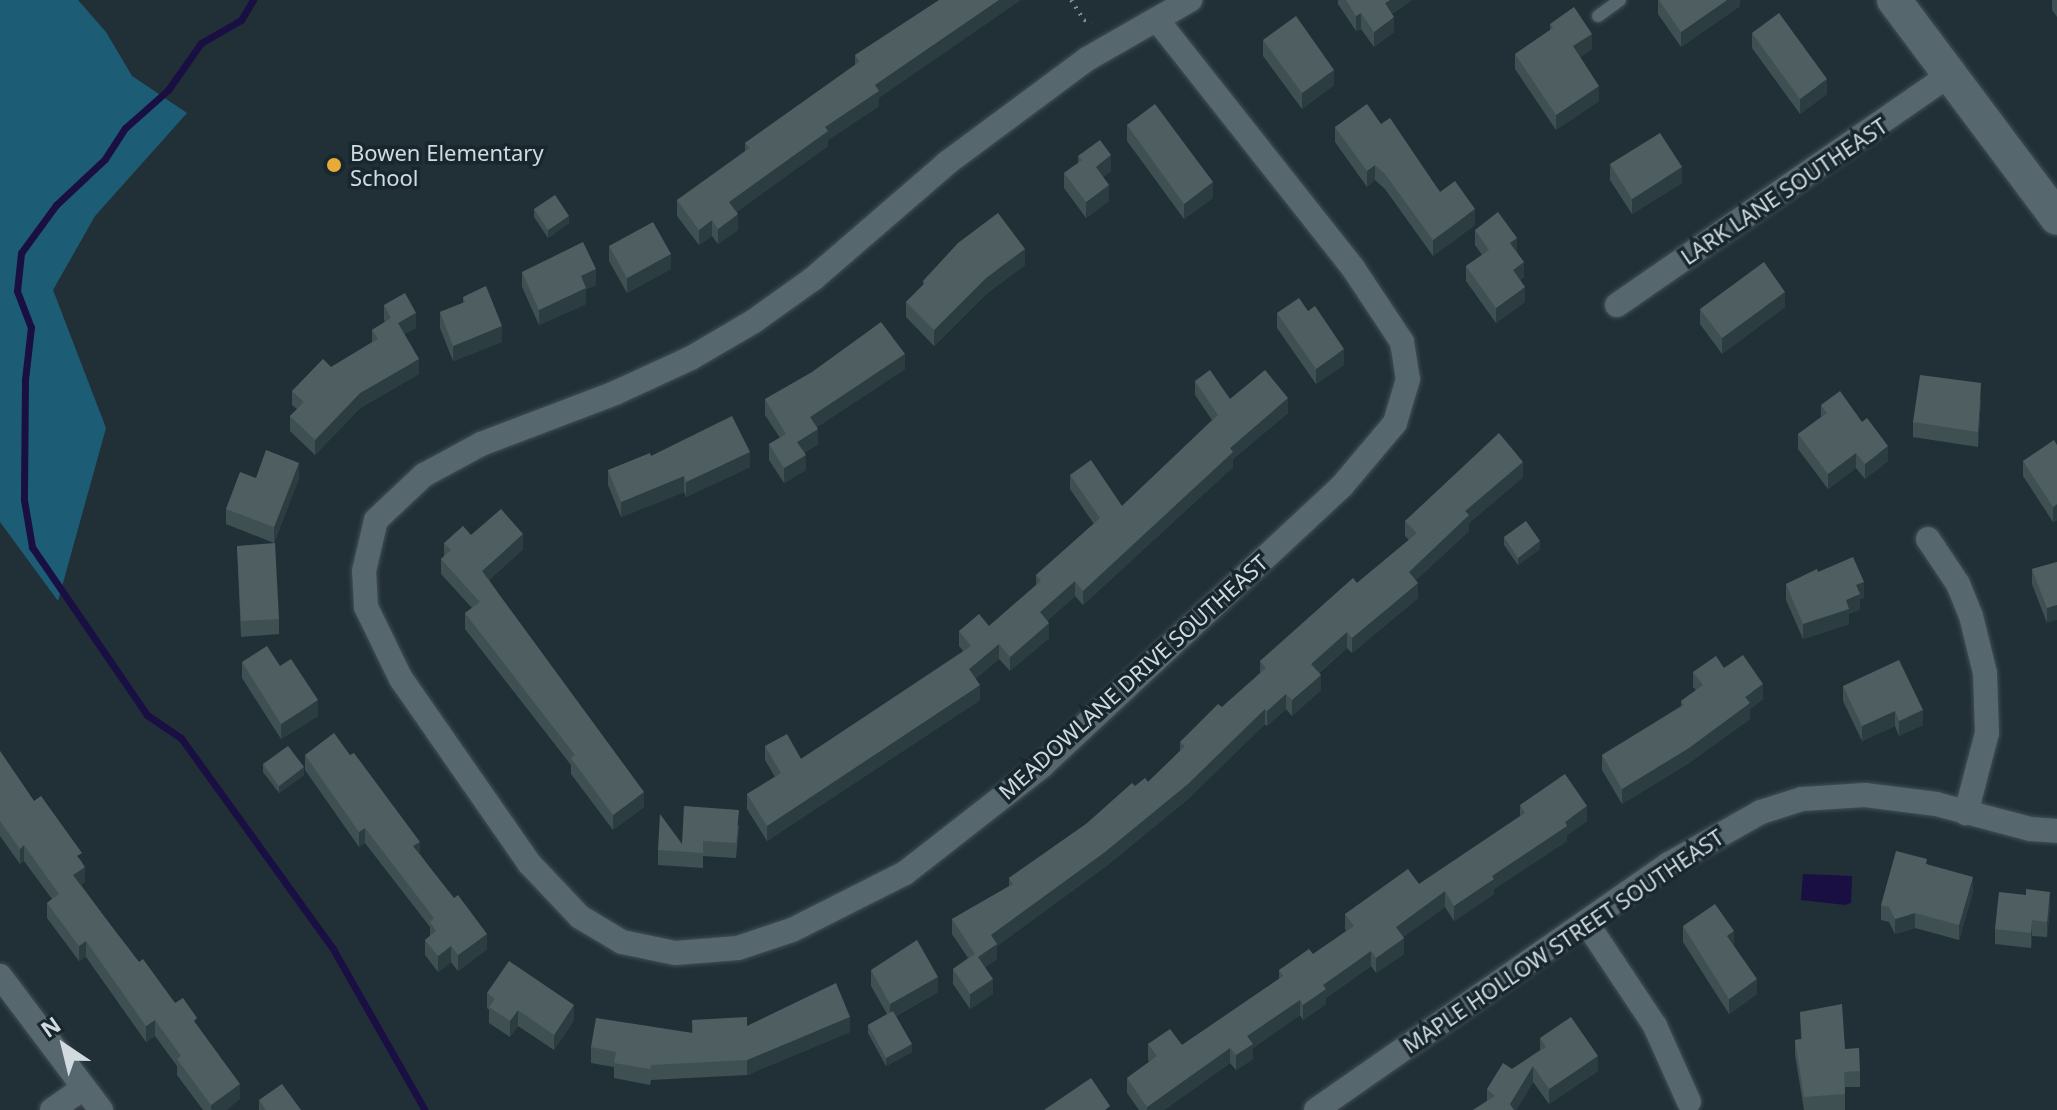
<!DOCTYPE html>
<html>
<head>
<meta charset="utf-8">
<style>
	body { margin:0 }
	#map { position:relative; width:2057px; height:1110px; overflow:hidden; background:#213037; font-family:"Noto Sans",sans-serif }
	div>[style] { position:absolute }
	.forest>* { inset:0; background:#1c5d75 }
	.water>* { inset:0; background:#1a0f43 }
	.stream>* { height:7px; margin:-3.5px; padding:0 3.5px; transform-origin:3.5px; border-radius:3.5px; background:#1a0f43 }
	.path>* { height:4px; margin-top:-2px; transform-origin:0; background:repeating-linear-gradient(90deg,#808b91 0 2px,transparent 0 8px) }
	.roads { filter:drop-shadow(0 0 2px #424e54) drop-shadow(0 0 2px #424e54) }
	.service>* { height:12px; margin:-6px; padding:0 6px; transform-origin:6px; border-radius:6px; background:#56676e }
	.minor>* { height:24px; margin:-12px; padding:0 12px; transform-origin:12px; border-radius:12px; background:#56676e }
	.secondary>* { height:34px; margin:-17px; padding:0 17px; transform-origin:17px; border-radius:17px; background:#56676e }
	.wall>* { inset:0; background:#3f5052 }
	.shaded-wall>* { inset:0; background:#2c3d41 }
	.building>* { inset:0; background:#4f5f61 }
	.dots>* { width:22px; height:22px; translate:-50% -50%; box-sizing:border-box; border:4px solid #18272d; border-radius:50% }
	span { translate:-50% -50%; white-space:nowrap; text-align:center; line-height:1.15; -webkit-text-stroke:7px #18272d; paint-order:stroke }
	.poi-label { font-size:22px; color:#d1dadf }
	.left { translate:0 -50%; text-align:left }
	.street-label { font-size:22px; color:#d1dadf }
	.north { position:absolute; left:24px; top:1006px; width:80px; height:80px; -webkit-text-stroke:6px #18272d; paint-order:stroke; rotate:325deg; font-size:22px; font-weight:700; line-height:32px; text-align:center; color:#d1dadf }
	.north::after { content:''; display:block; margin:auto; width:28px; height:36px; background:#d1dadf; clip-path:polygon(50% 0,100% 100%,50% 72%,0 100%) }
</style>
</head>
<body>
<div id="map">
	<div class="forest">
		<div style="clip-path:polygon(0 0,78px 0,106px 32px,132px 76px,187px 113px,95px 216px,53px 290px,106px 428px,58px 601px,0 522px)"></div>
	</div>
	<div class="water">
		<div style="clip-path:polygon(1803px 874px,1852px 876px,1851px 903px,1845px 905px,1801px 900px)"></div>
	</div>
	<div class="stream">
		<div style="left:253px;top:0;width:23px;rotate:121deg"></div>
		<div style="left:241px;top:20px;width:46px;rotate:150.1deg"></div>
		<div style="left:201px;top:43px;width:57px;rotate:125.1deg"></div>
		<div style="left:168px;top:90px;width:57px;rotate:138.5deg"></div>
		<div style="left:125px;top:128px;width:37px;rotate:123deg"></div>
		<div style="left:105px;top:159px;width:67px;rotate:136.8deg"></div>
		<div style="left:56px;top:205px;width:59px;rotate:126.1deg"></div>
		<div style="left:21px;top:253px;width:38px;rotate:96deg"></div>
		<div style="left:17px;top:291px;width:39px;rotate:69deg"></div>
		<div style="left:31px;top:327px;width:53px;rotate:96.5deg"></div>
		<div style="left:25px;top:380px;width:120px;rotate:90.5deg"></div>
		<div style="left:24px;top:500px;width:48px;rotate:80.3deg"></div>
		<div style="left:32px;top:547px;width:204px;rotate:55.6deg"></div>
		<div style="left:147px;top:715px;width:41px;rotate:34.1deg"></div>
		<div style="left:181px;top:738px;width:260px;rotate:54.2deg"></div>
		<div style="left:333px;top:949px;width:185px;rotate:60.3deg"></div>
	</div>
	<div class="path">
		<div style="left:1071px;top:0;width:24px;rotate:57deg"></div>
		<div style="left:1084px;top:20px;width:8px;rotate:23deg"></div>
	</div>
	<div class="roads">
		<div class="service">
			<div style="left:1598px;top:16px;width:27px;rotate:-36deg"></div>
		</div>
		<div class="minor">
			<div style="left:1158px;top:21px;width:315px;rotate:51.7deg"></div>
			<div style="left:1353px;top:268px;width:89px;rotate:56.5deg"></div>
			<div style="left:1402px;top:342px;width:37px;rotate:81deg"></div>
			<div style="left:1408px;top:379px;width:46px;rotate:106.5deg"></div>
			<div style="left:1395px;top:423px;width:82px;rotate:130.1deg"></div>
			<div style="left:1342px;top:486px;width:410px;rotate:137deg"></div>
			<div style="left:1042px;top:766px;width:174px;rotate:142deg"></div>
			<div style="left:905px;top:873px;width:127px;rotate:153.2deg"></div>
			<div style="left:792px;top:930px;width:57px;rotate:161.6deg"></div>
			<div style="left:738px;top:948px;width:63px;rotate:175.5deg"></div>
			<div style="left:675px;top:953px;width:54px;rotate:-168.3deg"></div>
			<div style="left:622px;top:942px;width:49px;rotate:-149.2deg"></div>
			<div style="left:580px;top:917px;width:74px;rotate:-133.4deg"></div>
			<div style="left:529px;top:863px;width:224px;rotate:-124.8deg"></div>
			<div style="left:401px;top:679px;width:80px;rotate:-115.9deg"></div>
			<div style="left:366px;top:607px;width:36px;rotate:-93deg"></div>
			<div style="left:364px;top:571px;width:52px;rotate:-76.8deg"></div>
			<div style="left:376px;top:520px;width:66px;rotate:-43.2deg"></div>
			<div style="left:424px;top:475px;width:65px;rotate:-28.5deg"></div>
			<div style="left:481px;top:444px;width:143px;rotate:-20.8deg"></div>
			<div style="left:615px;top:393px;width:84px;rotate:-24.7deg"></div>
			<div style="left:691px;top:358px;width:73px;rotate:-30.4deg"></div>
			<div style="left:754px;top:321px;width:74px;rotate:-35.6deg"></div>
			<div style="left:814px;top:278px;width:176px;rotate:-40.8deg"></div>
			<div style="left:947px;top:163px;width:174px;rotate:-36.6deg"></div>
			<div style="left:1087px;top:59px;width:119px;rotate:-29.8deg"></div>
			<div style="left:1617px;top:305px;width:405px;rotate:-34.7deg"></div>
			<div style="left:1928px;top:539px;width:54px;rotate:56.3deg"></div>
			<div style="left:1958px;top:584px;width:35px;rotate:68deg"></div>
			<div style="left:1971px;top:616px;width:59px;rotate:76.2deg"></div>
			<div style="left:1985px;top:673px;width:60px;rotate:88.1deg"></div>
			<div style="left:1987px;top:733px;width:83px;rotate:104.7deg"></div>
			<div style="left:1586px;top:922px;width:125px;rotate:56.4deg"></div>
			<div style="left:1655px;top:1026px;width:83px;rotate:65.9deg"></div>
			<div style="left:0;top:976px;width:168px;rotate:53deg"></div>
			<div style="left:52px;top:1110px;width:39px;rotate:-35deg"></div>
			<div style="left:1316px;top:1110px;width:430px;rotate:-34.9deg"></div>
			<div style="left:1669px;top:864px;width:106px;rotate:-29.5deg"></div>
			<div style="left:1761px;top:812px;width:43px;rotate:-17.6deg"></div>
			<div style="left:1802px;top:799px;width:63px;rotate:-3.6deg"></div>
			<div style="left:1865px;top:795px;width:72px;rotate:7.2deg"></div>
			<div style="left:1936px;top:804px;width:97px;rotate:14.9deg"></div>
			<div style="left:2030px;top:829px;width:27px;rotate:4deg"></div>
		</div>
		<div class="secondary">
			<div style="left:1894px;top:0;width:272px;rotate:53.2deg"></div>
		</div>
	</div>
	<div class="wall">
		<div style="clip-path:polygon(1338px 0,1412px 0,1392px 14px,1394px 32px,1374px 47px,1361px 29px,1356px 31px,1338px 4px)"></div>
		<div style="clip-path:polygon(1658px 0,1740px 0,1740px 6px,1681px 47px,1658px 14px)"></div>
		<div style="clip-path:polygon(2052px 0,2057px 0,2057px 17px,2052px 10px)"></div>
		<div style="clip-path:polygon(1550px 24px,1592px 49px,1580px 57px,1599px 101px,1556px 130px,1515px 69px,1515px 54px,1550px 30px)"></div>
		<div style="clip-path:polygon(1752px 33px,1827px 94px,1800px 114px,1752px 48px)"></div>
		<div style="clip-path:polygon(1263px 40px,1334px 85px,1302px 109px,1263px 56px)"></div>
		<div style="clip-path:polygon(855px 55px,879px 98px,879px 106px,828px 140px,828px 146px,736px 212px,738px 230px,718px 244px,712px 236px,699px 245px,677px 216px,677px 200px,745px 151px,745px 143px,855px 65px)"></div>
		<div style="clip-path:polygon(1381px 124px,1440px 192px,1475px 225px,1433px 256px,1385px 189px,1375px 180px,1367px 187px,1335px 142px,1335px 127px)"></div>
		<div style="clip-path:polygon(1127px 125px,1213px 198px,1184px 219px,1127px 141px)"></div>
		<div style="clip-path:polygon(1078px 156px,1111px 171px,1103px 177px,1109px 201px,1086px 218px,1064px 188px,1064px 173px,1078px 163px)"></div>
		<div style="clip-path:polygon(1610px 164px,1682px 183px,1632px 214px,1610px 180px)"></div>
		<div style="clip-path:polygon(534px 209px,569px 223px,548px 238px,534px 217px)"></div>
		<div style="clip-path:polygon(1475px 230px,1517px 251px,1524px 277px,1520px 280px,1525px 302px,1496px 323px,1466px 281px,1466px 266px,1482px 255px,1475px 245px)"></div>
		<div style="clip-path:polygon(609px 246px,671px 269px,627px 293px,609px 261px)"></div>
		<div style="clip-path:polygon(1025px 265px,986px 294px,934px 346px,906px 317px,906px 302px,923px 285px,923px 281px)"></div>
		<div style="clip-path:polygon(522px 272px,596px 285px,586px 289px,586px 304px,539px 325px,522px 287px)"></div>
		<div style="clip-path:polygon(463px 297px,502px 342px,453px 361px,440px 328px,440px 312px,463px 303px)"></div>
		<div style="clip-path:polygon(384px 305px,416px 328px,404px 334px,419px 374px,360px 408px,315px 455px,290px 431px,290px 416px,297px 409px,292px 405px,292px 391px,372px 342px,372px 330px,385px 322px,384px 320px)"></div>
		<div style="clip-path:polygon(1785px 307px,1722px 354px,1700px 324px,1700px 309px)"></div>
		<div style="clip-path:polygon(1308px 311px,1344px 365px,1316px 384px,1277px 328px,1277px 313px)"></div>
		<div style="clip-path:polygon(905px 369px,817px 427px,818px 444px,804px 453px,806px 470px,784px 483px,769px 460px,769px 444px,780px 438px,765px 415px,765px 399px)"></div>
		<div style="clip-path:polygon(1195px 381px,1230px 399px,1288px 413px,1233px 459px,1233px 467px,1083px 605px,1075px 596px,1047px 621px,1049px 638px,1010px 671px,999px 659px,975px 679px,980px 700px,767px 841px,747px 809px,747px 794px,775px 777px,765px 760px,765px 746px,801px 759px,964px 652px,959px 646px,959px 631px,989px 626px,1036px 585px,1036px 575px,1094px 524px,1070px 489px,1070px 475px,1122px 506px,1212px 420px,1195px 395px)"></div>
		<div style="clip-path:polygon(1981px 398px,1978px 447px,1913px 437px,1913px 422px)"></div>
		<div style="clip-path:polygon(1821px 405px,1888px 461px,1865px 479px,1856px 468px,1828px 489px,1798px 449px,1798px 434px,1821px 417px)"></div>
		<div style="clip-path:polygon(2057px 445px,2057px 520px,2053px 522px,2023px 476px,2023px 461px)"></div>
		<div style="clip-path:polygon(651px 456px,750px 467px,686px 497px,684px 492px,621px 517px,608px 485px,608px 470px)"></div>
		<div style="clip-path:polygon(1523px 477px,1469px 523px,1469px 531px,1416px 580px,1418px 598px,1352px 653px,1347px 648px,1319px 673px,1321px 690px,1292px 716px,1286px 709px,1267px 726px,1265px 724px,1188px 799px,1105px 867px,997px 946px,997px 959px,985px 967px,993px 994px,970px 1009px,953px 984px,953px 969px,968px 958px,952px 934px,952px 919px,1009px 886px,1009px 878px,1086px 824px,1135px 786px,1148px 782px,1180px 751px,1180px 742px,1222px 707px,1260px 673px,1260px 661px,1357px 583px,1409px 540px,1405px 536px,1405px 521px)"></div>
		<div style="clip-path:polygon(256px 478px,299px 478px,274px 543px,226px 524px,226px 509px)"></div>
		<div style="clip-path:polygon(471px 535px,523px 549px,489px 580px,644px 807px,613px 830px,571px 774px,571px 765px,465px 629px,465px 613px,472px 608px,441px 574px,441px 559px,444px 556px,444px 543px)"></div>
		<div style="clip-path:polygon(1504px 537px,1540px 549px,1518px 565px,1504px 545px)"></div>
		<div style="clip-path:polygon(237px 546px,279px 619px,279px 634px,241px 637px)"></div>
		<div style="clip-path:polygon(2057px 562px,2047px 623px,2032px 584px,2032px 569px)"></div>
		<div style="clip-path:polygon(1818px 572px,1864px 598px,1860px 599px,1860px 609px,1849px 614px,1849px 624px,1803px 639px,1786px 600px,1786px 584px)"></div>
		<div style="clip-path:polygon(242px 662px,280px 666px,318px 716px,281px 739px,242px 678px)"></div>
		<div style="clip-path:polygon(1724px 668px,1763px 699px,1750px 709px,1750px 719px,1689px 763px,1622px 804px,1602px 770px,1602px 755px,1681px 706px,1681px 701px,1696px 690px,1693px 687px,1693px 672px)"></div>
		<div style="clip-path:polygon(1843px 686px,1923px 725px,1899px 736px,1895px 726px,1862px 741px,1843px 701px)"></div>
		<div style="clip-path:polygon(0 751px,34px 801px,82px 862px,85px 882px,81px 885px,106px 919px,139px 962px,175px 1003px,197px 1026px,240px 1099px,226px 1110px,203px 1110px,177px 1075px,177px 1066px,155px 1036px,146px 1042px,86px 957px,79px 961px,47px 918px,47px 903px,52px 899px,24px 861px,20px 864px,0 836px)"></div>
		<div style="clip-path:polygon(305px 755px,420px 854px,487px 949px,458px 971px,451px 962px,438px 972px,425px 955px,425px 940px,430px 936px,430px 927px,365px 843px,359px 847px,305px 770px)"></div>
		<div style="clip-path:polygon(263px 764px,304px 775px,279px 793px,263px 772px)"></div>
		<div style="clip-path:polygon(1520px 805px,1587px 821px,1567px 835px,1567px 841px,1494px 889px,1494px 894px,1454px 921px,1445px 907px,1403px 937px,1404px 954px,1376px 973px,1371px 966px,1326px 998px,1326px 1004px,1303px 1020px,1300px 1015px,1253px 1048px,1253px 1059px,1236px 1070px,1230px 1063px,1164px 1110px,1139px 1110px,1127px 1093px,1127px 1078px,1149px 1062px,1148px 1059px,1148px 1044px,1182px 1045px,1279px 979px,1279px 970px,1313px 954px,1346px 931px,1345px 929px,1345px 914px,1419px 884px,1520px 816px)"></div>
		<div style="clip-path:polygon(739px 825px,736px 858px,703px 856px,703px 868px,658px 865px,658px 850px,682px 844px)"></div>
		<div style="clip-path:polygon(1927px 864px,1973px 892px,1959px 940px,1915px 928px,1895px 934px,1889px 922px,1881px 920px,1881px 905px)"></div>
		<div style="clip-path:polygon(2026px 895px,2050px 907px,2047px 937px,2032px 936px,2031px 948px,1995px 944px,1995px 929px)"></div>
		<div style="clip-path:polygon(1683px 926px,1757px 994px,1729px 1014px,1683px 942px)"></div>
		<div style="clip-path:polygon(871px 970px,938px 992px,896px 1016px,912px 1052px,886px 1066px,868px 1033px,868px 1025px,887px 1014px,871px 986px)"></div>
		<div style="clip-path:polygon(487px 993px,574px 1020px,554px 1050px,518px 1026px,510px 1037px,489px 1023px,489px 1010px,487px 1008px)"></div>
		<div style="clip-path:polygon(1800px 1012px,1845px 1049px,1860px 1071px,1860px 1087px,1845px 1087px,1845px 1110px,1804px 1110px,1795px 1055px,1795px 1040px,1801px 1039px)"></div>
		<div style="clip-path:polygon(692px 1020px,747px 1026px,850px 1032px,747px 1075px,651px 1080px,650px 1085px,614px 1078px,614px 1067px,591px 1063px,591px 1047px,692px 1033px)"></div>
		<div style="clip-path:polygon(1540px 1038px,1598px 1071px,1549px 1104px,1533px 1082px,1516px 1110px,1473px 1110px,1487px 1101px,1487px 1089px,1512px 1069px,1540px 1050px)"></div>
		<div style="clip-path:polygon(259px 1100px,301px 1110px,259px 1110px)"></div>
	</div>
	<div class="shaded-wall">
		<div style="clip-path:polygon(999px 0,1021px 0,879px 98px,879px 106px,828px 140px,828px 146px,729px 218px,729px 202px,875px 85px)"></div>
		<div style="clip-path:polygon(1390px 0,1412px 0,1385px 19px,1385px 3px)"></div>
		<div style="clip-path:polygon(1727px 0,1740px 0,1740px 6px,1681px 47px,1681px 32px)"></div>
		<div style="clip-path:polygon(1361px 13px,1361px 29px,1356px 31px,1356px 16px)"></div>
		<div style="clip-path:polygon(1394px 17px,1394px 32px,1374px 47px,1374px 32px)"></div>
		<div style="clip-path:polygon(1592px 34px,1592px 49px,1573px 62px,1573px 46px)"></div>
		<div style="clip-path:polygon(1334px 70px,1334px 85px,1302px 109px,1302px 93px)"></div>
		<div style="clip-path:polygon(1827px 79px,1827px 94px,1800px 114px,1800px 99px)"></div>
		<div style="clip-path:polygon(1599px 86px,1599px 101px,1556px 130px,1556px 115px)"></div>
		<div style="clip-path:polygon(1111px 155px,1111px 171px,1096px 183px,1096px 167px)"></div>
		<div style="clip-path:polygon(1375px 165px,1375px 180px,1367px 187px,1367px 171px)"></div>
		<div style="clip-path:polygon(1682px 167px,1682px 183px,1632px 214px,1632px 199px)"></div>
		<div style="clip-path:polygon(1213px 182px,1213px 198px,1184px 219px,1184px 204px)"></div>
		<div style="clip-path:polygon(1109px 185px,1109px 201px,1086px 218px,1086px 202px)"></div>
		<div style="clip-path:polygon(1475px 209px,1475px 225px,1433px 256px,1433px 240px)"></div>
		<div style="clip-path:polygon(738px 214px,738px 230px,718px 244px,718px 229px)"></div>
		<div style="clip-path:polygon(569px 216px,569px 223px,548px 238px,548px 230px)"></div>
		<div style="clip-path:polygon(712px 220px,712px 236px,699px 245px,699px 230px)"></div>
		<div style="clip-path:polygon(1517px 238px,1517px 253px,1510px 243px)"></div>
		<div style="clip-path:polygon(1025px 249px,1025px 265px,986px 294px,934px 346px,934px 330px,986px 278px)"></div>
		<div style="clip-path:polygon(671px 254px,671px 269px,627px 293px,627px 278px)"></div>
		<div style="clip-path:polygon(1524px 262px,1524px 277px,1513px 285px,1513px 270px)"></div>
		<div style="clip-path:polygon(596px 269px,596px 285px,586px 289px,586px 304px,539px 325px,539px 310px,581px 276px)"></div>
		<div style="clip-path:polygon(1525px 287px,1525px 302px,1496px 323px,1496px 308px)"></div>
		<div style="clip-path:polygon(1785px 292px,1785px 307px,1722px 354px,1722px 338px)"></div>
		<div style="clip-path:polygon(416px 313px,416px 328px,398px 338px,398px 323px)"></div>
		<div style="clip-path:polygon(502px 326px,502px 342px,453px 361px,453px 346px)"></div>
		<div style="clip-path:polygon(1344px 349px,1344px 365px,1316px 384px,1316px 369px)"></div>
		<div style="clip-path:polygon(905px 354px,905px 369px,810px 432px,810px 417px)"></div>
		<div style="clip-path:polygon(419px 359px,419px 374px,360px 408px,315px 455px,315px 440px,360px 393px)"></div>
		<div style="clip-path:polygon(1981px 383px,1981px 398px,1978px 447px,1978px 432px)"></div>
		<div style="clip-path:polygon(1288px 398px,1288px 413px,1233px 459px,1233px 467px,1083px 605px,1083px 591px,1230px 448px)"></div>
		<div style="clip-path:polygon(818px 429px,818px 444px,797px 457px,797px 442px)"></div>
		<div style="clip-path:polygon(1888px 446px,1888px 461px,1865px 479px,1865px 464px)"></div>
		<div style="clip-path:polygon(750px 452px,750px 467px,686px 497px,686px 482px)"></div>
		<div style="clip-path:polygon(1856px 453px,1856px 468px,1828px 489px,1828px 474px)"></div>
		<div style="clip-path:polygon(806px 455px,806px 470px,784px 483px,784px 468px)"></div>
		<div style="clip-path:polygon(1523px 462px,1523px 477px,1469px 523px,1469px 531px,1409px 587px,1409px 572px,1465px 511px)"></div>
		<div style="clip-path:polygon(299px 463px,299px 478px,274px 543px,274px 527px)"></div>
		<div style="clip-path:polygon(684px 476px,684px 492px,621px 517px,621px 502px)"></div>
		<div style="clip-path:polygon(2057px 504px,2057px 520px,2053px 522px,2053px 507px)"></div>
		<div style="clip-path:polygon(523px 534px,523px 549px,482px 586px,482px 571px)"></div>
		<div style="clip-path:polygon(1540px 541px,1540px 549px,1518px 565px,1518px 558px)"></div>
		<div style="clip-path:polygon(1075px 581px,1075px 596px,1040px 627px,1040px 612px)"></div>
		<div style="clip-path:polygon(1864px 582px,1864px 598px,1860px 599px,1860px 609px,1849px 614px,1849px 624px,1803px 639px,1803px 624px,1846px 600px,1856px 585px)"></div>
		<div style="clip-path:polygon(1418px 583px,1418px 598px,1352px 653px,1352px 638px)"></div>
		<div style="clip-path:polygon(2057px 605px,2057px 620px,2047px 623px,2047px 608px)"></div>
		<div style="clip-path:polygon(1049px 623px,1049px 638px,1010px 671px,1010px 657px)"></div>
		<div style="clip-path:polygon(1347px 632px,1347px 648px,1311px 679px,1311px 664px)"></div>
		<div style="clip-path:polygon(999px 644px,999px 659px,969px 684px,969px 669px)"></div>
		<div style="clip-path:polygon(1321px 675px,1321px 690px,1292px 716px,1292px 700px)"></div>
		<div style="clip-path:polygon(1763px 684px,1763px 699px,1750px 709px,1750px 719px,1689px 763px,1622px 804px,1622px 789px)"></div>
		<div style="clip-path:polygon(980px 685px,980px 700px,767px 841px,767px 826px)"></div>
		<div style="clip-path:polygon(1286px 694px,1286px 709px,1267px 726px,1267px 711px)"></div>
		<div style="clip-path:polygon(318px 700px,318px 716px,281px 739px,281px 724px)"></div>
		<div style="clip-path:polygon(1265px 709px,1265px 724px,1188px 799px,1105px 867px,997px 946px,997px 959px,978px 972px,978px 957px,991px 935px)"></div>
		<div style="clip-path:polygon(1923px 710px,1923px 725px,1899px 736px,1899px 721px)"></div>
		<div style="clip-path:polygon(1895px 711px,1895px 726px,1862px 741px,1862px 726px)"></div>
		<div style="clip-path:polygon(304px 767px,304px 775px,279px 793px,279px 786px)"></div>
		<div style="clip-path:polygon(644px 792px,644px 807px,613px 830px,613px 815px)"></div>
		<div style="clip-path:polygon(1587px 806px,1587px 821px,1567px 835px,1567px 841px,1494px 889px,1494px 894px,1454px 921px,1454px 906px,1492px 876px)"></div>
		<div style="clip-path:polygon(365px 828px,365px 843px,359px 847px,359px 832px)"></div>
		<div style="clip-path:polygon(420px 842px,420px 857px,413px 846px)"></div>
		<div style="clip-path:polygon(24px 845px,24px 861px,20px 864px,20px 849px)"></div>
		<div style="clip-path:polygon(85px 867px,85px 882px,73px 890px,73px 875px)"></div>
		<div style="clip-path:polygon(1973px 877px,1973px 892px,1959px 940px,1959px 925px)"></div>
		<div style="clip-path:polygon(1445px 891px,1445px 907px,1396px 942px,1396px 927px)"></div>
		<div style="clip-path:polygon(2050px 892px,2050px 907px,2047px 937px,2047px 922px)"></div>
		<div style="clip-path:polygon(1915px 913px,1915px 928px,1895px 934px,1895px 919px)"></div>
		<div style="clip-path:polygon(2032px 920px,2032px 936px,2031px 948px,2031px 933px)"></div>
		<div style="clip-path:polygon(1734px 931px,1734px 946px,1727px 936px)"></div>
		<div style="clip-path:polygon(487px 934px,487px 949px,458px 971px,458px 955px)"></div>
		<div style="clip-path:polygon(1404px 938px,1404px 954px,1376px 973px,1376px 958px)"></div>
		<div style="clip-path:polygon(86px 941px,86px 957px,79px 961px,79px 946px)"></div>
		<div style="clip-path:polygon(451px 946px,451px 962px,438px 972px,438px 956px)"></div>
		<div style="clip-path:polygon(1371px 951px,1371px 966px,1326px 998px,1326px 1004px,1303px 1020px,1303px 1005px,1323px 985px)"></div>
		<div style="clip-path:polygon(938px 977px,938px 992px,890px 1019px,890px 1004px)"></div>
		<div style="clip-path:polygon(993px 979px,993px 994px,970px 1009px,970px 994px)"></div>
		<div style="clip-path:polygon(1757px 979px,1757px 994px,1729px 1014px,1729px 999px)"></div>
		<div style="clip-path:polygon(1300px 1000px,1300px 1015px,1253px 1048px,1253px 1059px,1236px 1070px,1236px 1055px,1247px 1036px)"></div>
		<div style="clip-path:polygon(574px 1005px,574px 1020px,554px 1050px,554px 1035px)"></div>
		<div style="clip-path:polygon(518px 1010px,518px 1026px,510px 1037px,510px 1021px)"></div>
		<div style="clip-path:polygon(850px 1017px,850px 1032px,747px 1075px,747px 1060px)"></div>
		<div style="clip-path:polygon(155px 1020px,155px 1036px,146px 1042px,146px 1026px)"></div>
		<div style="clip-path:polygon(912px 1044px,912px 1052px,886px 1066px,886px 1058px)"></div>
		<div style="clip-path:polygon(1230px 1048px,1230px 1063px,1164px 1110px,1147px 1110px,1147px 1107px)"></div>
		<div style="clip-path:polygon(1598px 1056px,1598px 1071px,1549px 1104px,1549px 1089px)"></div>
		<div style="clip-path:polygon(1533px 1066px,1533px 1082px,1516px 1110px,1510px 1110px,1510px 1104px)"></div>
		<div style="clip-path:polygon(240px 1084px,240px 1099px,226px 1110px,211px 1110px,211px 1105px)"></div>
	</div>
	<div class="building">
		<div style="clip-path:polygon(939px 0,999px 0,875px 85px,879px 91px,825px 127px,828px 131px,729px 202px,738px 214px,718px 229px,712px 220px,699px 230px,677px 200px,750px 148px,745px 143px,859px 62px,855px 55px)"></div>
		<div style="clip-path:polygon(1346px 0,1390px 0,1385px 3px,1394px 17px,1374px 32px,1361px 13px,1356px 16px)"></div>
		<div style="clip-path:polygon(1659px 0,1727px 0,1681px 32px)"></div>
		<div style="clip-path:polygon(1574px 7px,1592px 34px,1573px 46px,1599px 86px,1556px 115px,1515px 54px,1553px 28px,1550px 24px)"></div>
		<div style="clip-path:polygon(1779px 13px,1827px 79px,1800px 99px,1752px 33px)"></div>
		<div style="clip-path:polygon(1296px 16px,1334px 70px,1302px 93px,1263px 40px)"></div>
		<div style="clip-path:polygon(1155px 104px,1213px 182px,1184px 204px,1127px 125px)"></div>
		<div style="clip-path:polygon(1367px 104px,1381px 124px,1390px 118px,1440px 192px,1455px 181px,1475px 209px,1433px 240px,1385px 174px,1375px 165px,1367px 171px,1335px 127px)"></div>
		<div style="clip-path:polygon(1660px 133px,1682px 167px,1632px 199px,1610px 164px)"></div>
		<div style="clip-path:polygon(1100px 140px,1111px 155px,1096px 167px,1109px 185px,1086px 202px,1064px 173px,1082px 160px,1078px 156px)"></div>
		<div style="clip-path:polygon(555px 195px,569px 216px,548px 230px,534px 209px)"></div>
		<div style="clip-path:polygon(1498px 212px,1517px 238px,1510px 243px,1524px 262px,1513px 270px,1525px 287px,1496px 308px,1466px 266px,1489px 250px,1475px 230px)"></div>
		<div style="clip-path:polygon(998px 213px,1025px 249px,986px 278px,934px 330px,906px 302px,925px 283px,923px 281px,958px 243px)"></div>
		<div style="clip-path:polygon(653px 222px,671px 254px,627px 278px,609px 246px)"></div>
		<div style="clip-path:polygon(583px 242px,596px 269px,581px 276px,586px 288px,539px 310px,522px 272px)"></div>
		<div style="clip-path:polygon(1764px 262px,1785px 292px,1722px 338px,1700px 309px)"></div>
		<div style="clip-path:polygon(486px 286px,502px 326px,453px 346px,440px 312px,465px 302px,463px 297px)"></div>
		<div style="clip-path:polygon(405px 293px,416px 313px,398px 323px,419px 359px,360px 393px,315px 440px,290px 416px,304px 402px,292px 391px,323px 359px,331px 367px,378px 339px,372px 330px,391px 318px,384px 305px)"></div>
		<div style="clip-path:polygon(1299px 298px,1308px 311px,1315px 306px,1344px 349px,1316px 369px,1277px 313px)"></div>
		<div style="clip-path:polygon(881px 322px,905px 354px,810px 417px,818px 429px,797px 442px,806px 455px,784px 468px,769px 444px,786px 434px,765px 399px,812px 372px)"></div>
		<div style="clip-path:polygon(1210px 370px,1230px 399px,1265px 370px,1288px 398px,1230px 448px,1233px 452px,1083px 591px,1075px 581px,1040px 612px,1049px 623px,1010px 657px,999px 644px,969px 669px,980px 685px,767px 826px,747px 794px,781px 773px,765px 746px,787px 734px,801px 759px,971px 646px,959px 631px,979px 614px,989px 626px,1041px 581px,1036px 575px,1100px 518px,1070px 475px,1091px 460px,1122px 506px,1218px 415px,1195px 381px)"></div>
		<div style="clip-path:polygon(1920px 375px,1981px 383px,1978px 432px,1913px 422px)"></div>
		<div style="clip-path:polygon(1840px 391px,1862px 422px,1867px 418px,1888px 446px,1865px 464px,1856px 453px,1828px 474px,1798px 434px,1827px 413px,1821px 405px)"></div>
		<div style="clip-path:polygon(732px 416px,750px 452px,686px 482px,684px 476px,621px 502px,608px 470px,650px 453px,651px 456px)"></div>
		<div style="clip-path:polygon(1499px 433px,1523px 462px,1465px 511px,1469px 515px,1409px 572px,1418px 583px,1352px 638px,1347px 632px,1311px 664px,1321px 675px,1292px 700px,1286px 694px,1267px 711px,1265px 709px,1188px 784px,1105px 852px,991px 935px,997px 944px,978px 957px,993px 979px,970px 994px,953px 969px,975px 954px,952px 919px,1013px 884px,1009px 878px,1086px 824px,1132px 783px,1135px 786px,1145px 778px,1148px 782px,1185px 746px,1180px 742px,1218px 704px,1222px 707px,1266px 668px,1260px 661px,1353px 578px,1357px 583px,1417px 533px,1405px 521px)"></div>
		<div style="clip-path:polygon(2054px 440px,2057px 445px,2057px 504px,2053px 507px,2023px 461px)"></div>
		<div style="clip-path:polygon(266px 450px,299px 463px,274px 527px,226px 509px,240px 472px,256px 478px)"></div>
		<div style="clip-path:polygon(501px 509px,523px 534px,482px 571px,644px 792px,613px 815px,571px 758px,575px 755px,465px 613px,480px 602px,441px 559px,451px 550px,444px 543px,463px 526px,471px 535px)"></div>
		<div style="clip-path:polygon(1526px 521px,1540px 541px,1518px 558px,1504px 537px)"></div>
		<div style="clip-path:polygon(275px 543px,279px 619px,241px 621px,237px 546px)"></div>
		<div style="clip-path:polygon(1853px 557px,1864px 582px,1856px 585px,1860px 594px,1846px 600px,1849px 609px,1803px 624px,1786px 584px,1817px 569px,1818px 572px)"></div>
		<div style="clip-path:polygon(2057px 562px,2057px 605px,2047px 608px,2032px 569px)"></div>
		<div style="clip-path:polygon(267px 646px,280px 666px,291px 659px,318px 700px,281px 724px,242px 662px)"></div>
		<div style="clip-path:polygon(1743px 655px,1763px 684px,1745px 697px,1750px 703px,1689px 748px,1622px 789px,1602px 755px,1684px 705px,1681px 701px,1703px 685px,1693px 672px,1716px 656px,1724px 668px)"></div>
		<div style="clip-path:polygon(1899px 660px,1923px 710px,1899px 721px,1895px 711px,1862px 726px,1843px 686px)"></div>
		<div style="clip-path:polygon(334px 733px,350px 755px,354px 753px,420px 842px,413px 846px,454px 898px,458px 895px,487px 934px,458px 955px,451px 946px,438px 956px,425px 940px,436px 931px,430px 922px,434px 918px,365px 828px,359px 832px,305px 755px)"></div>
		<div style="clip-path:polygon(288px 746px,304px 767px,279px 786px,263px 764px)"></div>
		<div style="clip-path:polygon(0 751px,34px 801px,41px 796px,82px 853px,77px 856px,85px 867px,73px 875px,106px 919px,139px 962px,143px 959px,175px 1003px,183px 998px,197px 1018px,194px 1021px,240px 1084px,211px 1105px,177px 1059px,181px 1056px,155px 1020px,146px 1026px,86px 941px,79px 946px,47px 903px,59px 894px,24px 845px,20px 849px,0 821px)"></div>
		<div style="clip-path:polygon(1565px 774px,1587px 806px,1565px 822px,1567px 826px,1492px 876px,1494px 879px,1454px 906px,1445px 891px,1396px 927px,1404px 938px,1376px 958px,1371px 951px,1323px 985px,1326px 989px,1303px 1005px,1300px 1000px,1247px 1036px,1253px 1044px,1236px 1055px,1230px 1048px,1147px 1107px,1127px 1078px,1157px 1056px,1148px 1044px,1170px 1029px,1182px 1045px,1283px 976px,1279px 970px,1309px 949px,1313px 954px,1354px 926px,1345px 914px,1408px 869px,1419px 884px,1525px 813px,1520px 805px)"></div>
		<div style="clip-path:polygon(684px 806px,739px 810px,736px 843px,703px 841px,703px 853px,658px 850px,660px 814px,682px 844px)"></div>
		<div style="clip-path:polygon(1896px 851px,1927px 859px,1926px 864px,1973px 877px,1959px 925px,1915px 913px,1895px 919px,1889px 907px,1881px 905px)"></div>
		<div style="clip-path:polygon(2026px 889px,2050px 892px,2047px 922px,2032px 920px,2031px 933px,1995px 929px,1999px 892px,2026px 895px)"></div>
		<div style="clip-path:polygon(1715px 904px,1734px 931px,1727px 936px,1757px 979px,1729px 999px,1683px 926px)"></div>
		<div style="clip-path:polygon(917px 940px,938px 977px,890px 1004px,871px 970px)"></div>
		<div style="clip-path:polygon(509px 961px,574px 1005px,554px 1035px,518px 1010px,510px 1021px,489px 1007px,495px 999px,487px 993px)"></div>
		<div style="clip-path:polygon(836px 983px,850px 1017px,747px 1060px,651px 1065px,650px 1069px,614px 1063px,616px 1052px,591px 1047px,596px 1018px,693px 1033px,692px 1020px,747px 1017px,747px 1026px)"></div>
		<div style="clip-path:polygon(1842px 1004px,1845px 1049px,1859px 1048px,1860px 1071px,1844px 1072px,1845px 1094px,1804px 1097px,1795px 1040px,1802px 1039px,1800px 1012px)"></div>
		<div style="clip-path:polygon(893px 1011px,912px 1044px,886px 1058px,868px 1025px)"></div>
		<div style="clip-path:polygon(1571px 1017px,1598px 1056px,1549px 1089px,1533px 1066px,1510px 1104px,1514px 1110px,1473px 1110px,1495px 1096px,1487px 1089px,1503px 1063px,1512px 1069px,1546px 1047px,1540px 1038px)"></div>
		<div style="clip-path:polygon(1091px 1078px,1110px 1106px,1105px 1110px,1044px 1110px)"></div>
		<div style="clip-path:polygon(282px 1084px,301px 1110px,266px 1110px,259px 1100px)"></div>
	</div>
	<div class="dots">
		<div style="left:334px;top:165px;background:#e9ab38"></div>
	</div>
	<div class="poi-label">
		<span class="left" style="left:350px;top:165px">Bowen Elementary<br>School</span>
	</div>
	<div class="street-label">
		<span style="left:1784px;top:191px;rotate:-34deg">LARK LANE SOUTHEAST</span>
		<span style="left:1133px;top:677px;rotate:-42deg">MEADOWLANE DRIVE SOUTHEAST</span>
		<span style="left:1563px;top:941px;rotate:-34deg">MAPLE HOLLOW STREET SOUTHEAST</span>
	</div>
	<div class="north">N</div>
</div>
</body>
</html>
